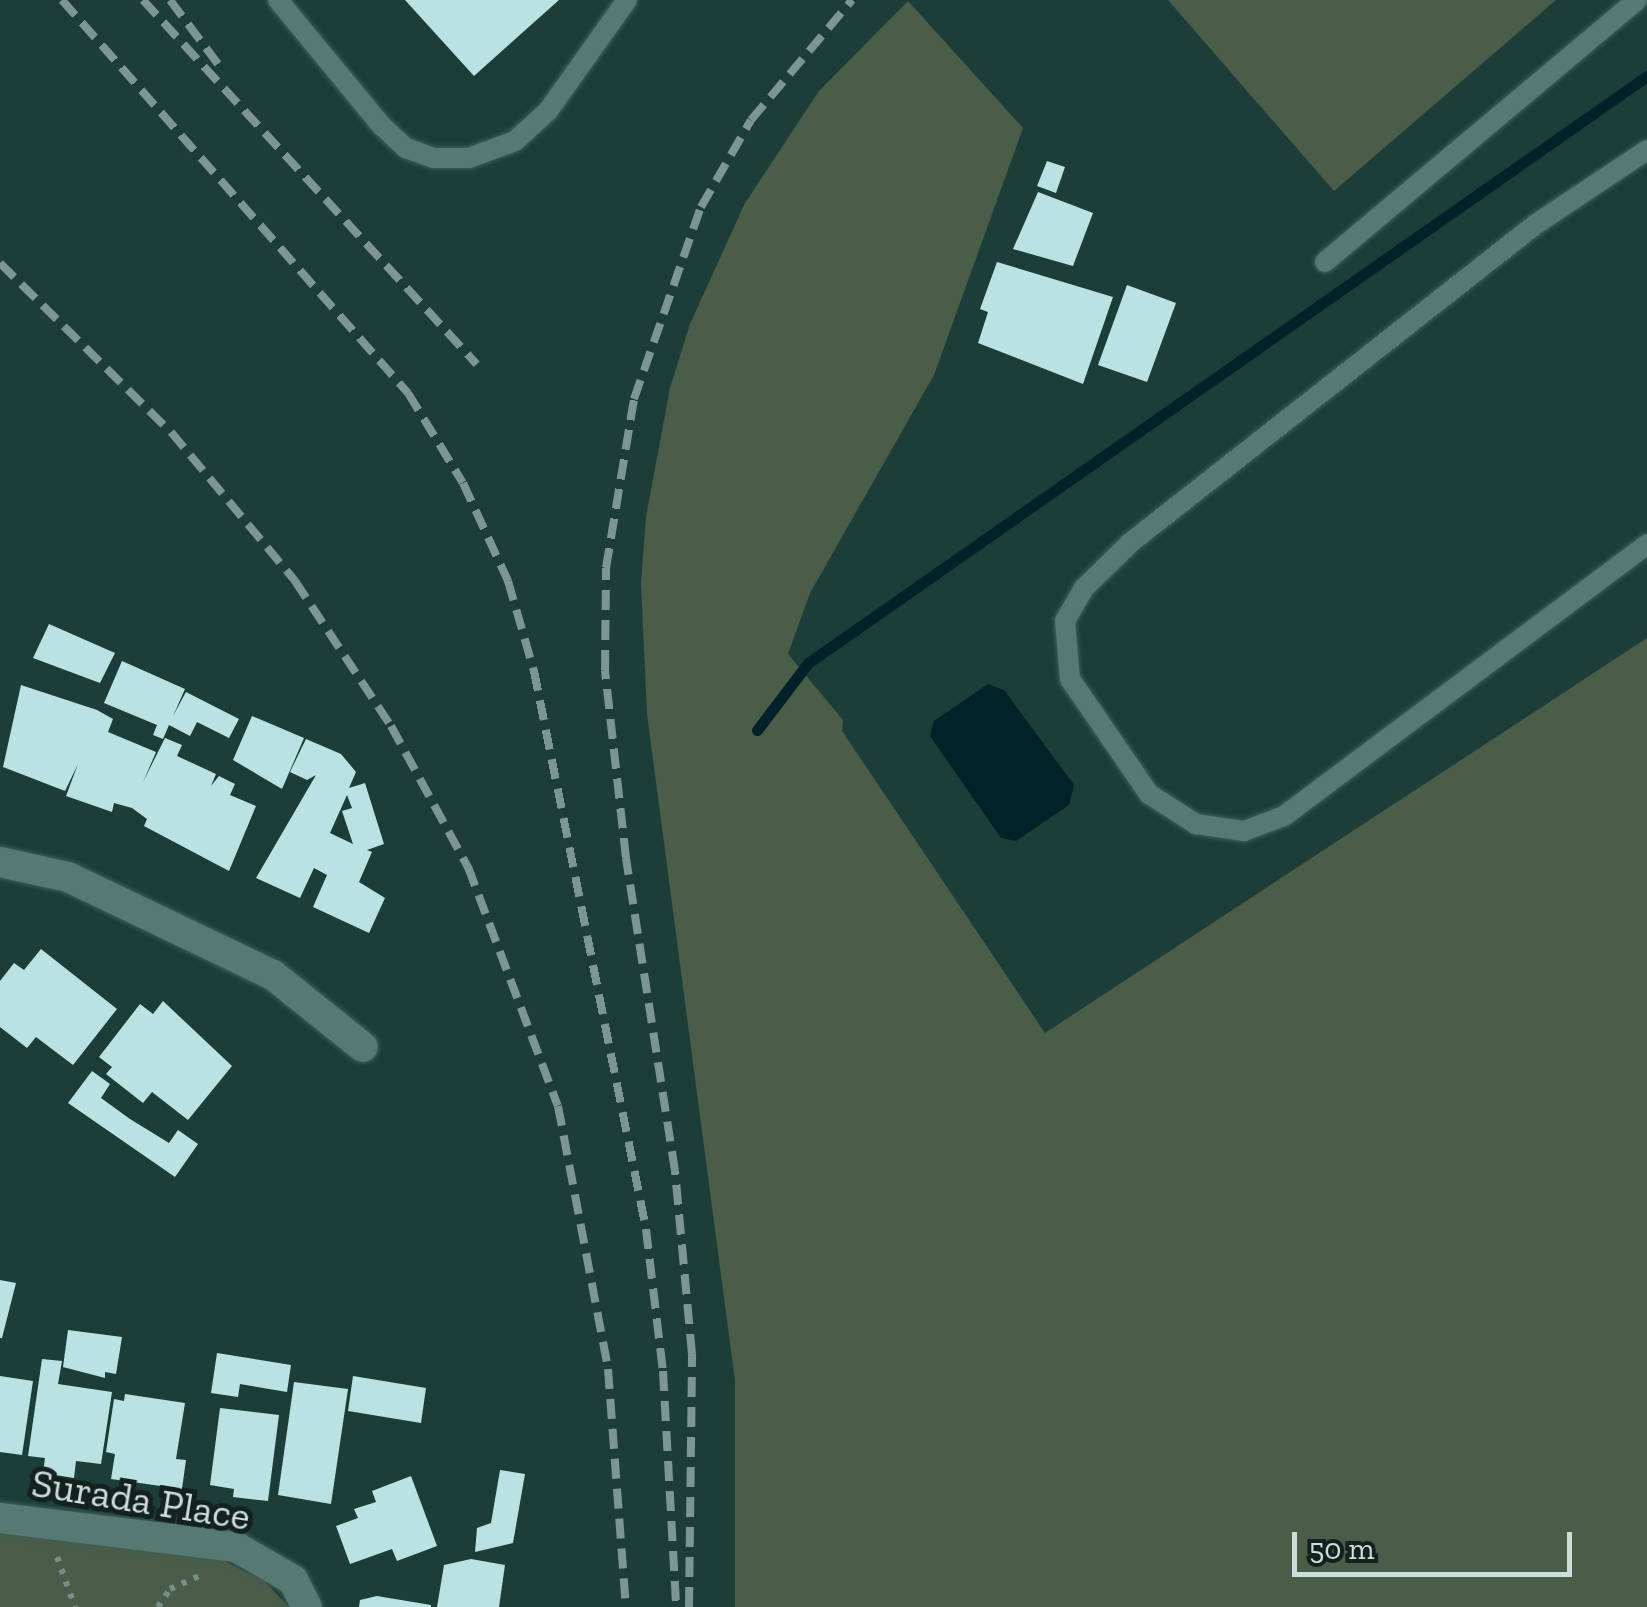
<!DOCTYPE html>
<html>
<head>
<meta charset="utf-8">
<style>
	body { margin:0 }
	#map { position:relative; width:1647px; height:1607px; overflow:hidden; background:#1d3e38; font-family:"Zilla Slab",serif }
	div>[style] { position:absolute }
	.green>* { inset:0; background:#4a5d49 }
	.water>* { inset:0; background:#022128 }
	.stream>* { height:11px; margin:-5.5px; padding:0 5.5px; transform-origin:5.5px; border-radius:5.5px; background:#022128 }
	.building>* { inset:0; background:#bae2e3 }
	.path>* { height:6px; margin-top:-3px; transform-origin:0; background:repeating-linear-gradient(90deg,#768f8a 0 5px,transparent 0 13px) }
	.roads { filter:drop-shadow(0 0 2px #3f5d57) drop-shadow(0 0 2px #3f5d57) }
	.lane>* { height:20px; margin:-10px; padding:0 10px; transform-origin:10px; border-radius:10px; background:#567971 }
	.street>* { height:30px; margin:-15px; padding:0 15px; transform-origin:15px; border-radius:15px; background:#567971 }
	.rail>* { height:8px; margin-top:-4px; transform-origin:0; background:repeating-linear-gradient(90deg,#7d9691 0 20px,transparent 0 30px) }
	span { translate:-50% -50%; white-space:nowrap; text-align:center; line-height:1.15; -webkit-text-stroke:10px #14221f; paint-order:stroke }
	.street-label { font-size:40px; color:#cddfdb }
	.scale { position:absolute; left:1292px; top:1532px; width:280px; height:45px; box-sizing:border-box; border:5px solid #cddfdb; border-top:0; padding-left:12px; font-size:30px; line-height:35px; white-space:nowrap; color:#cddfdb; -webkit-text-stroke:8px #14221f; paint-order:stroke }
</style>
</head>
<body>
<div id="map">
	<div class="green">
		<div style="clip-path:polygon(1168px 0,1556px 0,1334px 191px)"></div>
		<div style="clip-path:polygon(908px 1px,1023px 128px,934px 375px,810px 593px,788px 654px,843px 720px,842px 731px,1045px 1033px,1647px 638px,1647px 1607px,735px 1607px,735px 1381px,647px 714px,641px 583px,646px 517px,670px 388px,690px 324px,745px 203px,819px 91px)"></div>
		<div style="clip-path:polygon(0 1529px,222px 1560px,264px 1581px,289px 1607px,0 1607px)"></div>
	</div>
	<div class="water">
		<div style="clip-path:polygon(988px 684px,1004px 690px,1074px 785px,1069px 805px,1016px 841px,1001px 838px,930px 736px,934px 721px)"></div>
	</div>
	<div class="stream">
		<div style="left:757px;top:730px;width:84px;rotate:-52.7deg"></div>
		<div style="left:808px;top:663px;width:1024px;rotate:-34.98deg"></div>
	</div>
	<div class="building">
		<div style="clip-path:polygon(405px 0,559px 0,474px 76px)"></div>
		<div style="clip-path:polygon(1047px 161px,1065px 167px,1056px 193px,1037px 186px)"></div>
		<div style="clip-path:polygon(1038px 192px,1093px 213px,1073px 266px,1013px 249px)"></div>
		<div style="clip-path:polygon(997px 262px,1113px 297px,1083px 384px,978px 343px,988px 312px,980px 309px)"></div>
		<div style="clip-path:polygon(1127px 285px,1176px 303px,1147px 382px,1098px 365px)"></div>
		<div style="clip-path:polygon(49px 624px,115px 653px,100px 683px,33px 658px)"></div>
		<div style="clip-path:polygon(122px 661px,185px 689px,173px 716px,186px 692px,239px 719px,229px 738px,197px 722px,190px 736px,169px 725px,163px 739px,153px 735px,157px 725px,104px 703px)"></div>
		<div style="clip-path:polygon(21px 685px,97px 710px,113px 719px,108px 732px,156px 752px,143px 782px,165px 738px,182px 745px,177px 756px,216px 774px,211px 786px,219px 776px,235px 784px,230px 795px,256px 806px,229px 871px,144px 826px,147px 819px,132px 808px,114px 803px,112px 812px,66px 796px,78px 764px,65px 791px,3px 767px)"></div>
		<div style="clip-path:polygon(252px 716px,304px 738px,282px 789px,233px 760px)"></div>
		<div style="clip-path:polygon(evenodd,306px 739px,341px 754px,356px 772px,349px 788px,365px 783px,384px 844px,367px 850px,372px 852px,359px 882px,385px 898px,369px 933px,313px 907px,327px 875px,314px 868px,300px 898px,256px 878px,316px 775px,307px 780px,290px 772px,306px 739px,347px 795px,352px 808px,342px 811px,353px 844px,330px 833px,347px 795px)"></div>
		<div style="clip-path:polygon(41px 949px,117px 1009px,73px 1065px,36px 1037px,27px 1048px,0 1027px,0 981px,14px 963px,24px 970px)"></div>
		<div style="clip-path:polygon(163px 1001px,232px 1066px,188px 1120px,152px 1092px,143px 1103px,106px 1074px,112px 1067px,99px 1057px,140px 1004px,153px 1014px)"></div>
		<div style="clip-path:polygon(92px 1071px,110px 1084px,101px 1098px,130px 1119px,169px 1143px,178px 1130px,198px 1144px,175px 1177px,68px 1103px)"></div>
		<div style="clip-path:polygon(0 1280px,16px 1283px,2px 1338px,0 1338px)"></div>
		<div style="clip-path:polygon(68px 1330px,122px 1337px,116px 1374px,105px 1372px,105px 1378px,63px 1367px)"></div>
		<div style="clip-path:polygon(217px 1353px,291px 1365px,287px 1392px,240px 1384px,238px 1397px,211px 1393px)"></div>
		<div style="clip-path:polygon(42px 1359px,62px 1361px,58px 1384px,112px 1392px,101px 1464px,76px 1461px,74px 1478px,43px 1473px,45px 1458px,28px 1456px)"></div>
		<div style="clip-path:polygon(0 1376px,33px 1381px,22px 1455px,0 1452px)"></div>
		<div style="clip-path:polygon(353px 1376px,426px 1388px,421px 1423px,348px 1411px)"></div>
		<div style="clip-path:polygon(294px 1382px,348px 1389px,331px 1504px,278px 1495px)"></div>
		<div style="clip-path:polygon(125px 1394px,185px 1403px,176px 1459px,186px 1460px,182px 1489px,111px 1479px,115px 1454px,106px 1452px,114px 1399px,124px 1401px)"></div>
		<div style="clip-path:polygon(220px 1408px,279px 1415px,268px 1501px,233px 1497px,234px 1489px,210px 1485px)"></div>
		<div style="clip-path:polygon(500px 1470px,525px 1474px,513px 1543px,475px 1552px,477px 1528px,491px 1523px)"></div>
		<div style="clip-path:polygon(411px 1476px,437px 1546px,397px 1561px,392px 1549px,350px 1564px,336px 1526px,358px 1518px,354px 1509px,376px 1502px,372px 1491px)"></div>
		<div style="clip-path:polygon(471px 1559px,505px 1565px,499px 1607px,437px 1607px,444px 1565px)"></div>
		<div style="clip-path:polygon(377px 1596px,431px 1605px,431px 1607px,359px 1607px,360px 1600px)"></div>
	</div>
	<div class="path">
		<div style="left:57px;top:1557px;width:53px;rotate:70.2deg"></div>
		<div style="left:158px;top:1607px;width:22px;rotate:-56deg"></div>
		<div style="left:170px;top:1589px;width:32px;rotate:-24deg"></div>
	</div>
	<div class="roads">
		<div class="lane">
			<div style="left:278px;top:0;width:163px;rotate:50.5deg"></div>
			<div style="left:382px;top:126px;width:33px;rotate:43deg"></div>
			<div style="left:406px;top:148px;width:29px;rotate:20deg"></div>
			<div style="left:433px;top:158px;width:36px"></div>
			<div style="left:469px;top:158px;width:49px;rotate:-20.3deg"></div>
			<div style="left:515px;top:141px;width:45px;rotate:-42.3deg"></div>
			<div style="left:548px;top:111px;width:136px;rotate:-54.6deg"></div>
			<div style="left:1647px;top:150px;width:133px;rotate:146.3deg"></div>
			<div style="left:1536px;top:224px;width:516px;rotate:141.84deg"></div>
			<div style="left:1130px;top:543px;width:64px;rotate:135.6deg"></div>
			<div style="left:1084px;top:588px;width:38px;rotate:120deg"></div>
			<div style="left:1065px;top:621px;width:58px;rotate:85.1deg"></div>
			<div style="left:1070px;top:679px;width:140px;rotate:55.5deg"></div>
			<div style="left:1149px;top:794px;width:56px;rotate:32.6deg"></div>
			<div style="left:1196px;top:824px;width:49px;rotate:8.3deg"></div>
			<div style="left:1244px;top:831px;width:43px;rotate:-20.6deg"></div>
			<div style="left:1284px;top:816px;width:454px;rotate:-36.8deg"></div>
			<div style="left:1325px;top:262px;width:407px;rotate:-40deg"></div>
		</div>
		<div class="street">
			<div style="left:0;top:862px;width:70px;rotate:12.4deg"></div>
			<div style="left:68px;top:877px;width:227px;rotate:25.6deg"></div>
			<div style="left:273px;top:975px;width:115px;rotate:38.7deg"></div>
			<div style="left:0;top:1518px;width:238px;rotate:7deg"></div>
			<div style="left:236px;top:1547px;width:66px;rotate:30.1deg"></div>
			<div style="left:293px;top:1580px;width:30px;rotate:63deg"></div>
		</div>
	</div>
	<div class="rail">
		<div style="left:62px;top:0;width:524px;rotate:48.64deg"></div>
		<div style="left:408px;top:393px;width:105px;rotate:58.6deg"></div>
		<div style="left:463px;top:483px;width:108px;rotate:65.3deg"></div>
		<div style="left:508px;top:581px;width:94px;rotate:73.9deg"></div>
		<div style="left:534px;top:671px;width:569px;rotate:78.65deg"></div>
		<div style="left:646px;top:1229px;width:143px;rotate:83.2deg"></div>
		<div style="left:663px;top:1371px;width:236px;rotate:86.8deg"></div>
		<div style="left:143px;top:0;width:494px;rotate:47.5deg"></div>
		<div style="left:170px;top:0;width:80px;rotate:53.1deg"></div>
		<div style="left:0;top:263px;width:240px;rotate:44.7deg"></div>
		<div style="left:171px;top:432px;width:194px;rotate:50.2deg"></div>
		<div style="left:295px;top:581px;width:174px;rotate:56.5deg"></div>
		<div style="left:391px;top:726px;width:161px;rotate:61.4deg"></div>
		<div style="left:468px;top:867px;width:255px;rotate:69.4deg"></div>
		<div style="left:558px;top:1106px;width:268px;rotate:79.2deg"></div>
		<div style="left:608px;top:1369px;width:239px;rotate:85.7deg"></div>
		<div style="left:689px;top:1607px;width:253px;rotate:-89.3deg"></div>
		<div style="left:692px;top:1354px;width:184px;rotate:-95.3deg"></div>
		<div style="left:675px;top:1171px;width:317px;rotate:-98.9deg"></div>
		<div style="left:626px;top:858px;width:189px;rotate:-96.4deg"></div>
		<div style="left:605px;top:670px;width:102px;rotate:-89.4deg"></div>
		<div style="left:606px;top:568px;width:171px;rotate:-80.6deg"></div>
		<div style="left:634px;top:399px;width:203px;rotate:-70.8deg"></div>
		<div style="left:701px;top:207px;width:100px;rotate:-60.1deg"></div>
		<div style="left:751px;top:120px;width:157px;rotate:-49.9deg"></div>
	</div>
	<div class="street-label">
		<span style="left:141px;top:1499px;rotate:9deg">Surada Place</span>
	</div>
	<div class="scale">50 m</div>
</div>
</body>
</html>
